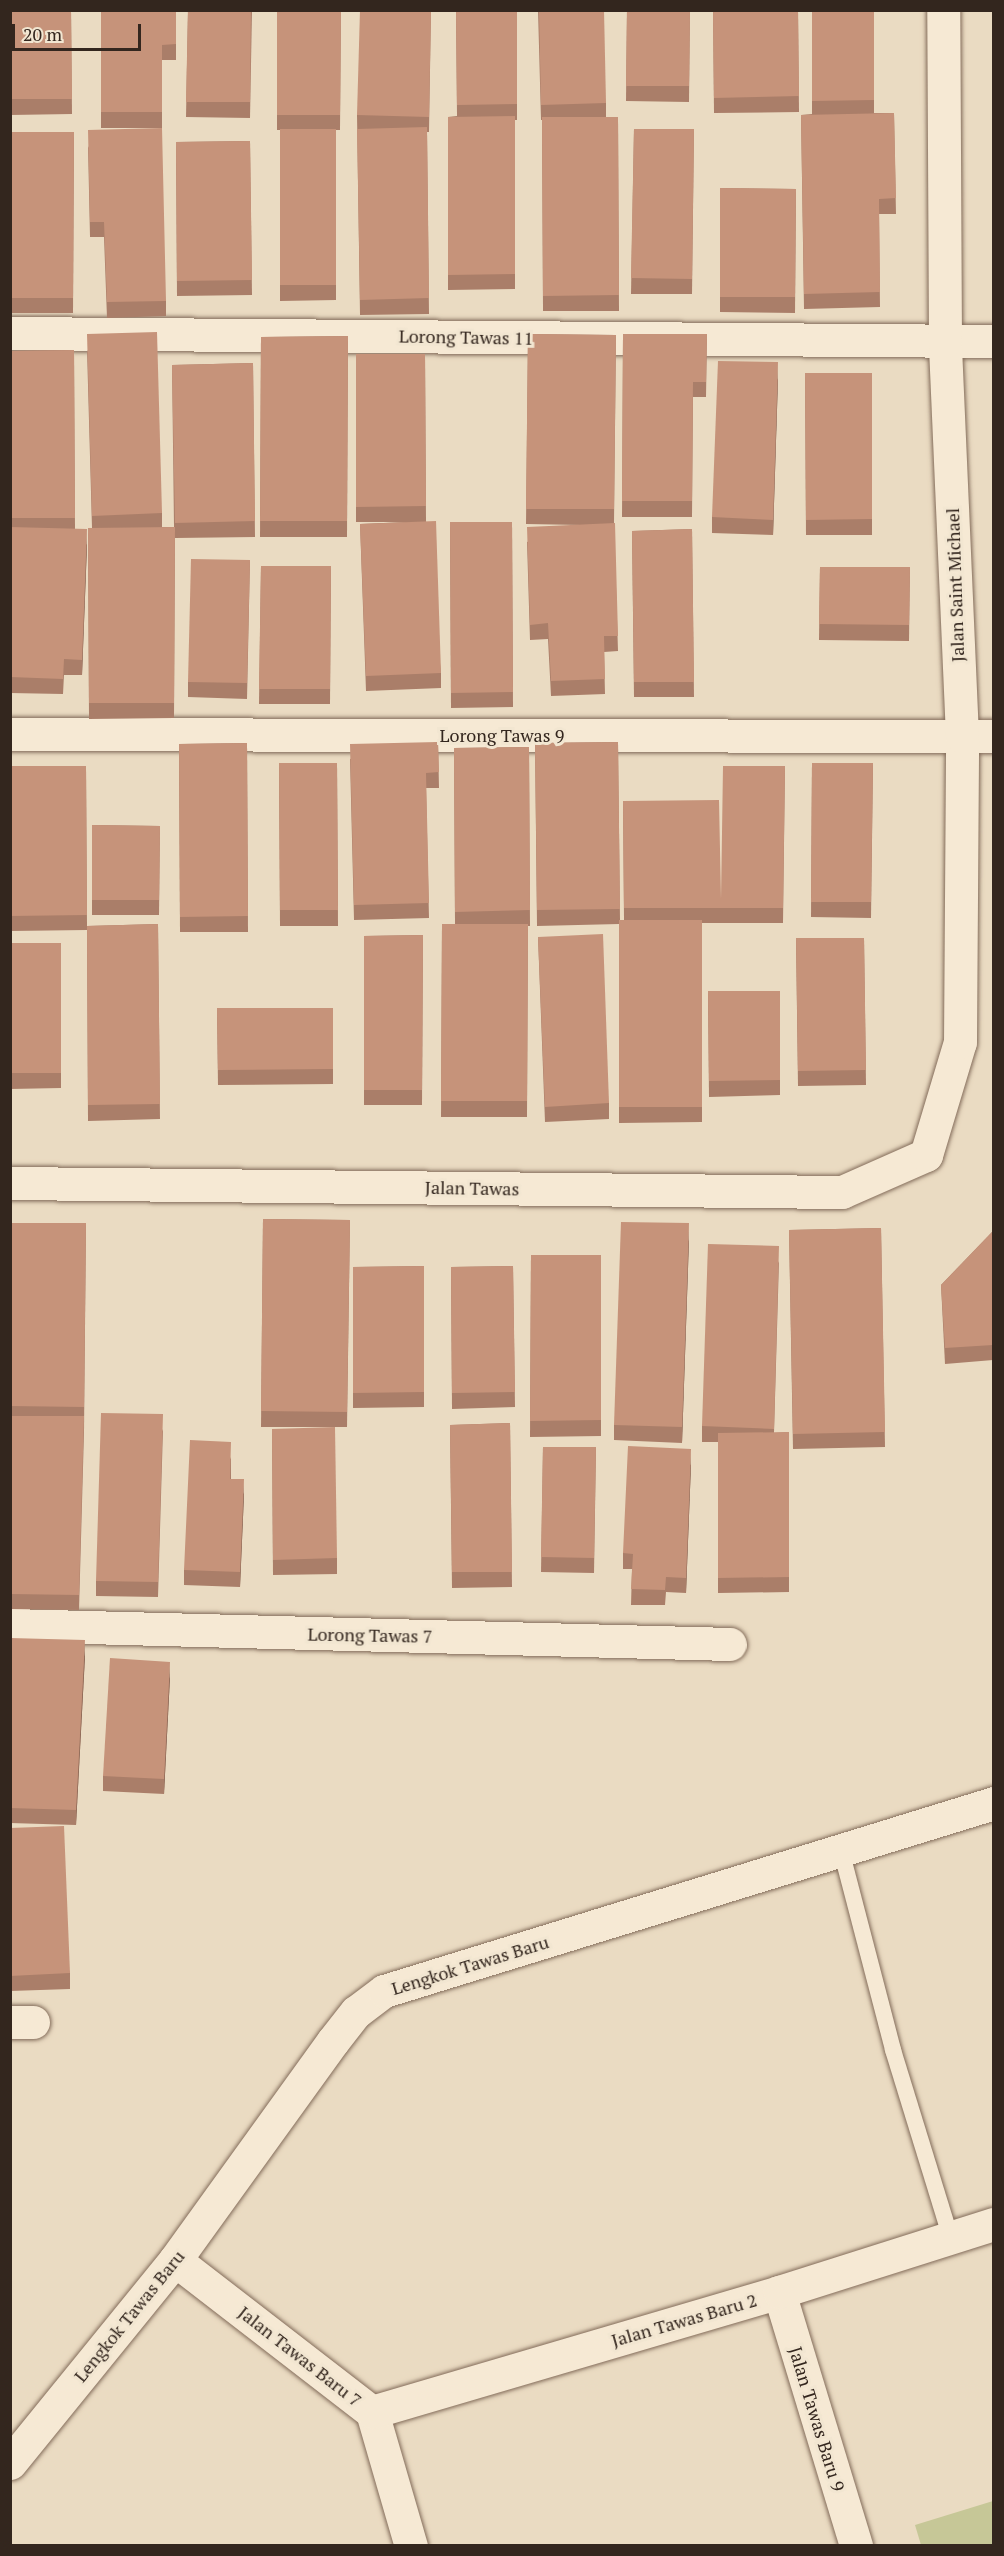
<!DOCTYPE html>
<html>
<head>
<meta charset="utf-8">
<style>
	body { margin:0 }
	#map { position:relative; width:1004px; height:2556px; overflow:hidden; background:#eadbc2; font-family:"PT Serif",serif }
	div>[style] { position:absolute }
	.green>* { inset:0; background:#c6c797 }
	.roads { filter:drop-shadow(0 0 2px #836c5a) drop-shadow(0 0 2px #836c5a) }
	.lane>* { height:16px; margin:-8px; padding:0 8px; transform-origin:8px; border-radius:8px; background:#f6e9d4 }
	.street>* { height:33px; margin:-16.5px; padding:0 16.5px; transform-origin:16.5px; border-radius:16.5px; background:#f6e9d4 }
	.wall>* { inset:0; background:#aa7e69 }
	.shaded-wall>* { inset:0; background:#8b6755 }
	.building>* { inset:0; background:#c6937a }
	span { translate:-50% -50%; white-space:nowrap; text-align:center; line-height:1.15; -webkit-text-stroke:6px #f2e6d1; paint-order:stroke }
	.street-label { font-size:18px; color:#33261e }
	.frame { position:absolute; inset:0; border:12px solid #33261e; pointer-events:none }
	.scale { position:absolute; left:12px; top:24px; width:129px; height:27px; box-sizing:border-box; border:3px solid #33261e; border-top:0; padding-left:8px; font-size:18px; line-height:21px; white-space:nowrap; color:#33261e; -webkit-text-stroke:4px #f2e6d1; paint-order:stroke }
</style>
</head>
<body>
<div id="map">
	<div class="green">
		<div style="clip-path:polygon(993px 2501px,993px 2545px,921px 2545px,915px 2525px)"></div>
	</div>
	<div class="roads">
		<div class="lane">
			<div style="left:841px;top:1850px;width:207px;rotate:75.4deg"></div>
			<div style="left:893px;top:2050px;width:194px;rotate:72.9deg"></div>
		</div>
		<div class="street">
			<div style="left:10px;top:333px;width:984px;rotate:0.47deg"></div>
			<div style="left:10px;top:734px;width:984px;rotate:0.12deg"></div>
			<div style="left:10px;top:1183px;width:832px;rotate:0.62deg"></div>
			<div style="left:842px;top:1192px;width:92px;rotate:-23.8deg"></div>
			<div style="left:926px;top:1155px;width:118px;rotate:-73.3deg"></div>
			<div style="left:960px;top:1042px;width:306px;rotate:-89.6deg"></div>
			<div style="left:962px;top:736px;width:395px;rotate:-92.5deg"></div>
			<div style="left:945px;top:341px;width:331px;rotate:-90.3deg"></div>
			<div style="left:10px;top:1625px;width:720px;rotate:1.51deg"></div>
			<div style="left:10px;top:2022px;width:23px"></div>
			<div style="left:175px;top:2260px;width:249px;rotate:37.7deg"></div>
			<div style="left:372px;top:2412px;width:140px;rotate:73.8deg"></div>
			<div style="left:779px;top:2292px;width:265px;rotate:73.1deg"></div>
			<div style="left:372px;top:2412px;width:424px;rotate:-16.4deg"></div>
			<div style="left:779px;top:2292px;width:225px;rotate:-17.6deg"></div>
			<div style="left:10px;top:2463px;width:262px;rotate:-50.9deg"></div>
			<div style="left:175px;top:2260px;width:270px;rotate:-54.2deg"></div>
			<div style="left:333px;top:2041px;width:37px;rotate:-52deg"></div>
			<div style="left:356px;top:2012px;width:35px;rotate:-37deg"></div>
			<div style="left:384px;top:1991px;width:638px;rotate:-17.13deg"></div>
		</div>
	</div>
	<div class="wall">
		<div style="clip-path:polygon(10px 10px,71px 10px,72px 114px,10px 115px)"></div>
		<div style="clip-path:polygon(101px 10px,176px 10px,176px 60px,162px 60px,162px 128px,101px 128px)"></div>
		<div style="clip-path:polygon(188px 10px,252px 10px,250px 118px,186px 117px)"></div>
		<div style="clip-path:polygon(277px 10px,341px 10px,340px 130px,336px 130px,336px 300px,280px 301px,280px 130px,277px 130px)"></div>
		<div style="clip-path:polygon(431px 10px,429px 132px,427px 132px,429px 314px,360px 315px,357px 115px)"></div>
		<div style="clip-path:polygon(456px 10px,517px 10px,517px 120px,515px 120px,515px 289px,448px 290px,448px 117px,457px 116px)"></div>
		<div style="clip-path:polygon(538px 10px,606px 103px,606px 117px,618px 117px,619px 311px,543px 311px,542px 120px,541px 120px)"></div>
		<div style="clip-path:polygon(627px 10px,690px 10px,689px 102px,626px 101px)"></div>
		<div style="clip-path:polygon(713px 10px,798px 10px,799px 112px,714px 113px)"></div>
		<div style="clip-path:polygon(812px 10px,874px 10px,874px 113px,894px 113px,896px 214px,879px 214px,880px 307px,804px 309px,801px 115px,812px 114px)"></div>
		<div style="clip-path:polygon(634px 129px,694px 129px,692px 294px,631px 294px)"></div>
		<div style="clip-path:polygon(10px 132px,74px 132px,73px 313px,10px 313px)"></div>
		<div style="clip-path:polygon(250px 141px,252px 295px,177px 296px,176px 142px)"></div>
		<div style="clip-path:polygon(88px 146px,166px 301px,166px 316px,107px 318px,104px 237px,90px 237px)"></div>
		<div style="clip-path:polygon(720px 188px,796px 189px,795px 313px,720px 312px)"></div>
		<div style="clip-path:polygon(528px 334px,616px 335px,614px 523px,618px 651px,604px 652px,605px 694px,551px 696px,548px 639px,530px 640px,527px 542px,581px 525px,526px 524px)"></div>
		<div style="clip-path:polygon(623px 334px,707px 334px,706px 397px,693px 397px,692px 517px,622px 517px)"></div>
		<div style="clip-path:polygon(348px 336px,347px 537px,260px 537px,261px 337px)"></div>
		<div style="clip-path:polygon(74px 350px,75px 529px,87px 545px,82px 675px,64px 675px,63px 694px,10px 693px,10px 351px)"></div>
		<div style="clip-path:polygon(87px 350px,162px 513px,162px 527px,174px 527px,172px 365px,253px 363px,255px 537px,175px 538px,174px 718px,89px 719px,88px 528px,92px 528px)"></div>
		<div style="clip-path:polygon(356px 354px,425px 354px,426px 521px,441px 673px,441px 688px,366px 691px,360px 524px,406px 522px,356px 522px)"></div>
		<div style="clip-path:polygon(805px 373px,872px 373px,872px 535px,806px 535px)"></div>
		<div style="clip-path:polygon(778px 378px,773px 535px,712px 533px,712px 517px)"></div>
		<div style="clip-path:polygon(450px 522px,512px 522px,513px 707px,451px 708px)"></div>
		<div style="clip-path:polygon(692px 529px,694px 697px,634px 697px,632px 531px)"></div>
		<div style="clip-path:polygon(250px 560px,247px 699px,188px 697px,188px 682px)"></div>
		<div style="clip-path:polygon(261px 566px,331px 566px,330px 704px,259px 704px)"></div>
		<div style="clip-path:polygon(820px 567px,910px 567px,909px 641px,819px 640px)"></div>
		<div style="clip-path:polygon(438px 742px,439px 788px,426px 788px,429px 918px,354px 920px,350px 759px)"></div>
		<div style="clip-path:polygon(618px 742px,620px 920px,624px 920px,623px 801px,721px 899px,785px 766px,783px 923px,702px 923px,702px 1122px,619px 1123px,619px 924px,537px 926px,535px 743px)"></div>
		<div style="clip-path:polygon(247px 743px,248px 932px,180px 932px,179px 744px)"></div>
		<div style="clip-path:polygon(529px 747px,530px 926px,528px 926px,527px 1117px,441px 1117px,442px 924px,455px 924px,454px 748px)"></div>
		<div style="clip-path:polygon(279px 763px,337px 763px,338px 926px,280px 926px)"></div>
		<div style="clip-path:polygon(812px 763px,873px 763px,871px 918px,811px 917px)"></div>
		<div style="clip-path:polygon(10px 766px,86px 766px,87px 926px,158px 924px,160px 1119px,88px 1121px,87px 930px,10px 931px)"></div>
		<div style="clip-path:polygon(92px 825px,160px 826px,159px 915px,92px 915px)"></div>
		<div style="clip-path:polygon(423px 935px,422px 1105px,364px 1105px,364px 936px)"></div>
		<div style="clip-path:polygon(538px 937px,609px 1103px,609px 1119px,545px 1122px)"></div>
		<div style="clip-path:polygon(796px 938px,864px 938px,866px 1085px,798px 1086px)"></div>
		<div style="clip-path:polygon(10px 943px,61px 943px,61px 1088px,10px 1089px)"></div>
		<div style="clip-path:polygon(708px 991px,780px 991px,780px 1095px,709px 1097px)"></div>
		<div style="clip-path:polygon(217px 1008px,333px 1008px,333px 1084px,218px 1085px)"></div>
		<div style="clip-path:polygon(263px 1219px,350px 1220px,347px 1427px,261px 1427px)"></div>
		<div style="clip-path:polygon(10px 1223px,86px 1223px,84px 1432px,79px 1610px,10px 1609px)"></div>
		<div style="clip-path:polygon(881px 1228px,885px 1447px,793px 1449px,789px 1230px)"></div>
		<div style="clip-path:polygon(993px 1231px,993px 1360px,945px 1364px,941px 1285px)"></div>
		<div style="clip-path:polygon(689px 1239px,682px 1443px,614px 1440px,614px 1425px)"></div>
		<div style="clip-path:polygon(531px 1255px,601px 1255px,601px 1436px,530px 1437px)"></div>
		<div style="clip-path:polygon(779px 1261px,774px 1433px,789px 1432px,789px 1592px,718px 1593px,718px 1442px,702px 1442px,702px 1426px)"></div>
		<div style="clip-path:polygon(424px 1266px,424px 1407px,353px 1408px,353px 1267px)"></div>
		<div style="clip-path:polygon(513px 1266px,515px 1407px,452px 1409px,451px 1267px)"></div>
		<div style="clip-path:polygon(510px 1423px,512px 1587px,452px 1588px,450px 1425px)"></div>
		<div style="clip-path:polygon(163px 1429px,158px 1597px,96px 1596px,96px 1581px)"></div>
		<div style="clip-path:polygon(272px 1429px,337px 1558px,337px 1574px,273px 1575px)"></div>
		<div style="clip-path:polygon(543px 1447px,596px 1447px,594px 1573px,541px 1572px)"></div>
		<div style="clip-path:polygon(231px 1457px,231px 1479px,244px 1494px,240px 1587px,184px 1585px,184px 1570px)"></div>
		<div style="clip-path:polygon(691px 1464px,686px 1593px,666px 1592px,665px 1605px,631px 1605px,632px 1569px,623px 1569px,623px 1553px)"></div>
		<div style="clip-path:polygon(10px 1638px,85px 1656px,76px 1825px,10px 1823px)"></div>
		<div style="clip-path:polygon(170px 1677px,164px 1794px,103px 1791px,103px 1776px)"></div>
		<div style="clip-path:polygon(10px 1828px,70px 1973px,70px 1989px,10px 1991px)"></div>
	</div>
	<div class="shaded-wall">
		<div style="clip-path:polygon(778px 362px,778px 378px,773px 535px,773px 520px)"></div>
		<div style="clip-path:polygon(87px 529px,87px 545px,82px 675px,82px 660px)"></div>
		<div style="clip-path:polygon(689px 1223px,689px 1239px,682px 1443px,682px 1427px)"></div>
		<div style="clip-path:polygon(691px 1449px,691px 1464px,686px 1593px,686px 1578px)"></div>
		<div style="clip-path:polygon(244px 1479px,244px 1494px,240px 1587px,240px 1572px)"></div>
		<div style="clip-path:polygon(85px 1640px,85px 1656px,76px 1825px,76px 1810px)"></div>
		<div style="clip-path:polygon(170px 1662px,170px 1677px,164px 1794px,164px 1779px)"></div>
	</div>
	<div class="building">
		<div style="clip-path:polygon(10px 10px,71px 10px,72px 99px,10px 99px)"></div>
		<div style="clip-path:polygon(101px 10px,176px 10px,176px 44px,162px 45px,162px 112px,101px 112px)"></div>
		<div style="clip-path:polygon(188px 10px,251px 10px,250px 102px,186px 102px)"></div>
		<div style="clip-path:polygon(277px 10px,341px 10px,340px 115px,277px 115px)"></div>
		<div style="clip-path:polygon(360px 10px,431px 10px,429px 117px,357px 115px)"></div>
		<div style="clip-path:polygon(456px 10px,517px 10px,517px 104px,457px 105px)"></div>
		<div style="clip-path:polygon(539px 10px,604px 10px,606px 103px,541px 105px)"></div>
		<div style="clip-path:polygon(627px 10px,690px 10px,689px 86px,626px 86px)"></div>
		<div style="clip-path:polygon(713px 10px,798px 10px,799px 96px,714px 98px)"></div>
		<div style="clip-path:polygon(812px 10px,874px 10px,874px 100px,812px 101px)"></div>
		<div style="clip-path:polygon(894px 113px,896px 198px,879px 199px,880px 292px,804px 294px,801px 115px)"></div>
		<div style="clip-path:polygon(515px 116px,515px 274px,448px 275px,448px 117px)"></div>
		<div style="clip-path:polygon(542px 117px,618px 117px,619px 295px,543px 296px)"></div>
		<div style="clip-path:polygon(427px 127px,429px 298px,360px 300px,357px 129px)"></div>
		<div style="clip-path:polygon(162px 128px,166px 301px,107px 302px,104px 222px,90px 222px,88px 130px)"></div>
		<div style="clip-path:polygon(280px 129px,336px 129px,336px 285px,280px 285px)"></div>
		<div style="clip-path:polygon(634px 129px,694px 129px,692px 279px,631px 278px)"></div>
		<div style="clip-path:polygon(10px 132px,74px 132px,73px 298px,10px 298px)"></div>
		<div style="clip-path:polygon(250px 141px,252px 280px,177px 281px,176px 142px)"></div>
		<div style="clip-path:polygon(720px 188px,796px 189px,795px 297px,720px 297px)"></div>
		<div style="clip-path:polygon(157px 332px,162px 513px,92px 516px,87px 334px)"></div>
		<div style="clip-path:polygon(528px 334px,616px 335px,614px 509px,526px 509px)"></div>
		<div style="clip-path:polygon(623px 334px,707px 334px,706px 382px,693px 382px,692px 501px,622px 501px)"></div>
		<div style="clip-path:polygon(348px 336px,347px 521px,260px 521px,261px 337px)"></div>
		<div style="clip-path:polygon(74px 350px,75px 518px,10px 518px,10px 351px)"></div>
		<div style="clip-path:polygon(356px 354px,425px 354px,426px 506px,356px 507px)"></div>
		<div style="clip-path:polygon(718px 361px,778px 362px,773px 520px,712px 517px)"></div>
		<div style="clip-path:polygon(253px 363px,255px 521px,175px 523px,172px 365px)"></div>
		<div style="clip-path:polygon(805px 373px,872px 373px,872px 519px,806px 520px)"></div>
		<div style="clip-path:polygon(436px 521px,441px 673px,366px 676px,360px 524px)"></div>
		<div style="clip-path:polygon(450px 522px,512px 522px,513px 692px,451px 693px)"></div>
		<div style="clip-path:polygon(615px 523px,618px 636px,604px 636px,605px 679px,551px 681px,548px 623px,530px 625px,527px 527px)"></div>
		<div style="clip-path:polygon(10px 527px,87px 529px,82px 660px,64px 659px,63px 679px,10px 677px)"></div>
		<div style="clip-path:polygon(175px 527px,174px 703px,89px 703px,88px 528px)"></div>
		<div style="clip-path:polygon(692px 529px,694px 682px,634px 682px,632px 531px)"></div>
		<div style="clip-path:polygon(191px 559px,250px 560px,247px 683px,188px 682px)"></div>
		<div style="clip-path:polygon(261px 566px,331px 566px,330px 689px,259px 689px)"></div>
		<div style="clip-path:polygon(820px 567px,910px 567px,909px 625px,819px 624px)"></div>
		<div style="clip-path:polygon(438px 742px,439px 772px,426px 773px,429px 903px,354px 905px,350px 744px)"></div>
		<div style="clip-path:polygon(618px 742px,620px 909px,537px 910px,535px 743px)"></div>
		<div style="clip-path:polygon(247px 743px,248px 916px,180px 917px,179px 744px)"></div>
		<div style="clip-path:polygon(529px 747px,530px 910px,455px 912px,454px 748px)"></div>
		<div style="clip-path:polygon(279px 763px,337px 763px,338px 910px,280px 910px)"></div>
		<div style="clip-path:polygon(812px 763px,873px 763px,871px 902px,811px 902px)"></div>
		<div style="clip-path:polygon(10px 766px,86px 766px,87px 915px,10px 916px)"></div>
		<div style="clip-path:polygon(723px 766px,785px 766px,783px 908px,624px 908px,623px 801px,719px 800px,721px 899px)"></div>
		<div style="clip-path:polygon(92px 825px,160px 826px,159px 900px,92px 900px)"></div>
		<div style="clip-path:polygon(619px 920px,702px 920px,702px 1107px,619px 1107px)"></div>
		<div style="clip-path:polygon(158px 924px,160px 1104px,88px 1105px,87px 926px)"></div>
		<div style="clip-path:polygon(442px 924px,528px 924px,527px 1101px,441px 1101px)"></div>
		<div style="clip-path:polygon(603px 934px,609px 1103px,545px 1107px,538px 937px)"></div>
		<div style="clip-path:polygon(423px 935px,422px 1090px,364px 1090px,364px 936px)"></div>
		<div style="clip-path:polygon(796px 938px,864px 938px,866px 1070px,798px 1071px)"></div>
		<div style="clip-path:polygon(10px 943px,61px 943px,61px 1073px,10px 1073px)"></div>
		<div style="clip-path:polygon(708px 991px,780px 991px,780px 1080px,709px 1081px)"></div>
		<div style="clip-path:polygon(217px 1008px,333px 1008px,333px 1069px,218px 1070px)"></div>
		<div style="clip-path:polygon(263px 1219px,350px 1220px,347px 1412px,261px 1411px)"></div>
		<div style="clip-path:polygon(621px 1222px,689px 1223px,682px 1427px,614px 1425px)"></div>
		<div style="clip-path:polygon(10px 1223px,86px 1223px,84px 1407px,10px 1406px)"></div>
		<div style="clip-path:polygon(881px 1228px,885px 1432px,793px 1434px,789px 1230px)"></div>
		<div style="clip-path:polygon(993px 1231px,993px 1345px,945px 1348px,941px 1285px)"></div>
		<div style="clip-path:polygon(708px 1244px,779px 1246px,774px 1429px,702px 1426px)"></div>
		<div style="clip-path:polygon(531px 1255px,601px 1255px,601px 1420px,530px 1421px)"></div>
		<div style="clip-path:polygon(424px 1266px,424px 1392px,353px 1393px,353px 1267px)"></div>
		<div style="clip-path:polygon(513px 1266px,515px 1392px,452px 1393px,451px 1267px)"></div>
		<div style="clip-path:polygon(101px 1413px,163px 1414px,158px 1582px,96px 1581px)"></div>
		<div style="clip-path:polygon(10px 1416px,84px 1416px,79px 1595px,10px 1594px)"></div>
		<div style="clip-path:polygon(510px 1423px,512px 1572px,452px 1572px,450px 1425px)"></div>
		<div style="clip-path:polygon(335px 1427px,337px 1558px,273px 1560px,272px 1429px)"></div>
		<div style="clip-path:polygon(789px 1432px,789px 1577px,718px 1578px,718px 1433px)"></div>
		<div style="clip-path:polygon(190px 1440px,231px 1442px,230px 1479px,244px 1479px,240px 1572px,184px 1570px)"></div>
		<div style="clip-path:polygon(628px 1446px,691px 1449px,686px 1578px,666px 1577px,665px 1590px,631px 1589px,633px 1554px,623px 1553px)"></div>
		<div style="clip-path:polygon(543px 1447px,596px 1447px,594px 1558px,541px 1557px)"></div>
		<div style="clip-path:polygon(10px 1638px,85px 1640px,76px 1810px,10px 1808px)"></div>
		<div style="clip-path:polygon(110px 1658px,170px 1662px,164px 1779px,103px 1776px)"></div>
		<div style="clip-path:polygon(64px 1826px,70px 1973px,10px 1976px,10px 1828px)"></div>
	</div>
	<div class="street-label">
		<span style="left:466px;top:337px;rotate:1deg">Lorong Tawas 11</span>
		<span style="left:955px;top:585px;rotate:-92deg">Jalan Saint Michael</span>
		<span style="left:502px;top:735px">Lorong Tawas 9</span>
		<span style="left:472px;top:1188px;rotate:1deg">Jalan Tawas</span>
		<span style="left:370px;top:1635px;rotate:1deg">Lorong Tawas 7</span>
		<span style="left:470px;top:1965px;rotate:-17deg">Lengkok Tawas Baru</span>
		<span style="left:129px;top:2316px;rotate:-51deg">Lengkok Tawas Baru</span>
		<span style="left:684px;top:2320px;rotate:-16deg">Jalan Tawas Baru 2</span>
		<span style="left:300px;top:2356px;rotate:38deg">Jalan Tawas Baru 7</span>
		<span style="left:817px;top:2419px;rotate:73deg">Jalan Tawas Baru 9</span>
	</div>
	<div class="frame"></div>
	<div class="scale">20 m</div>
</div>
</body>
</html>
